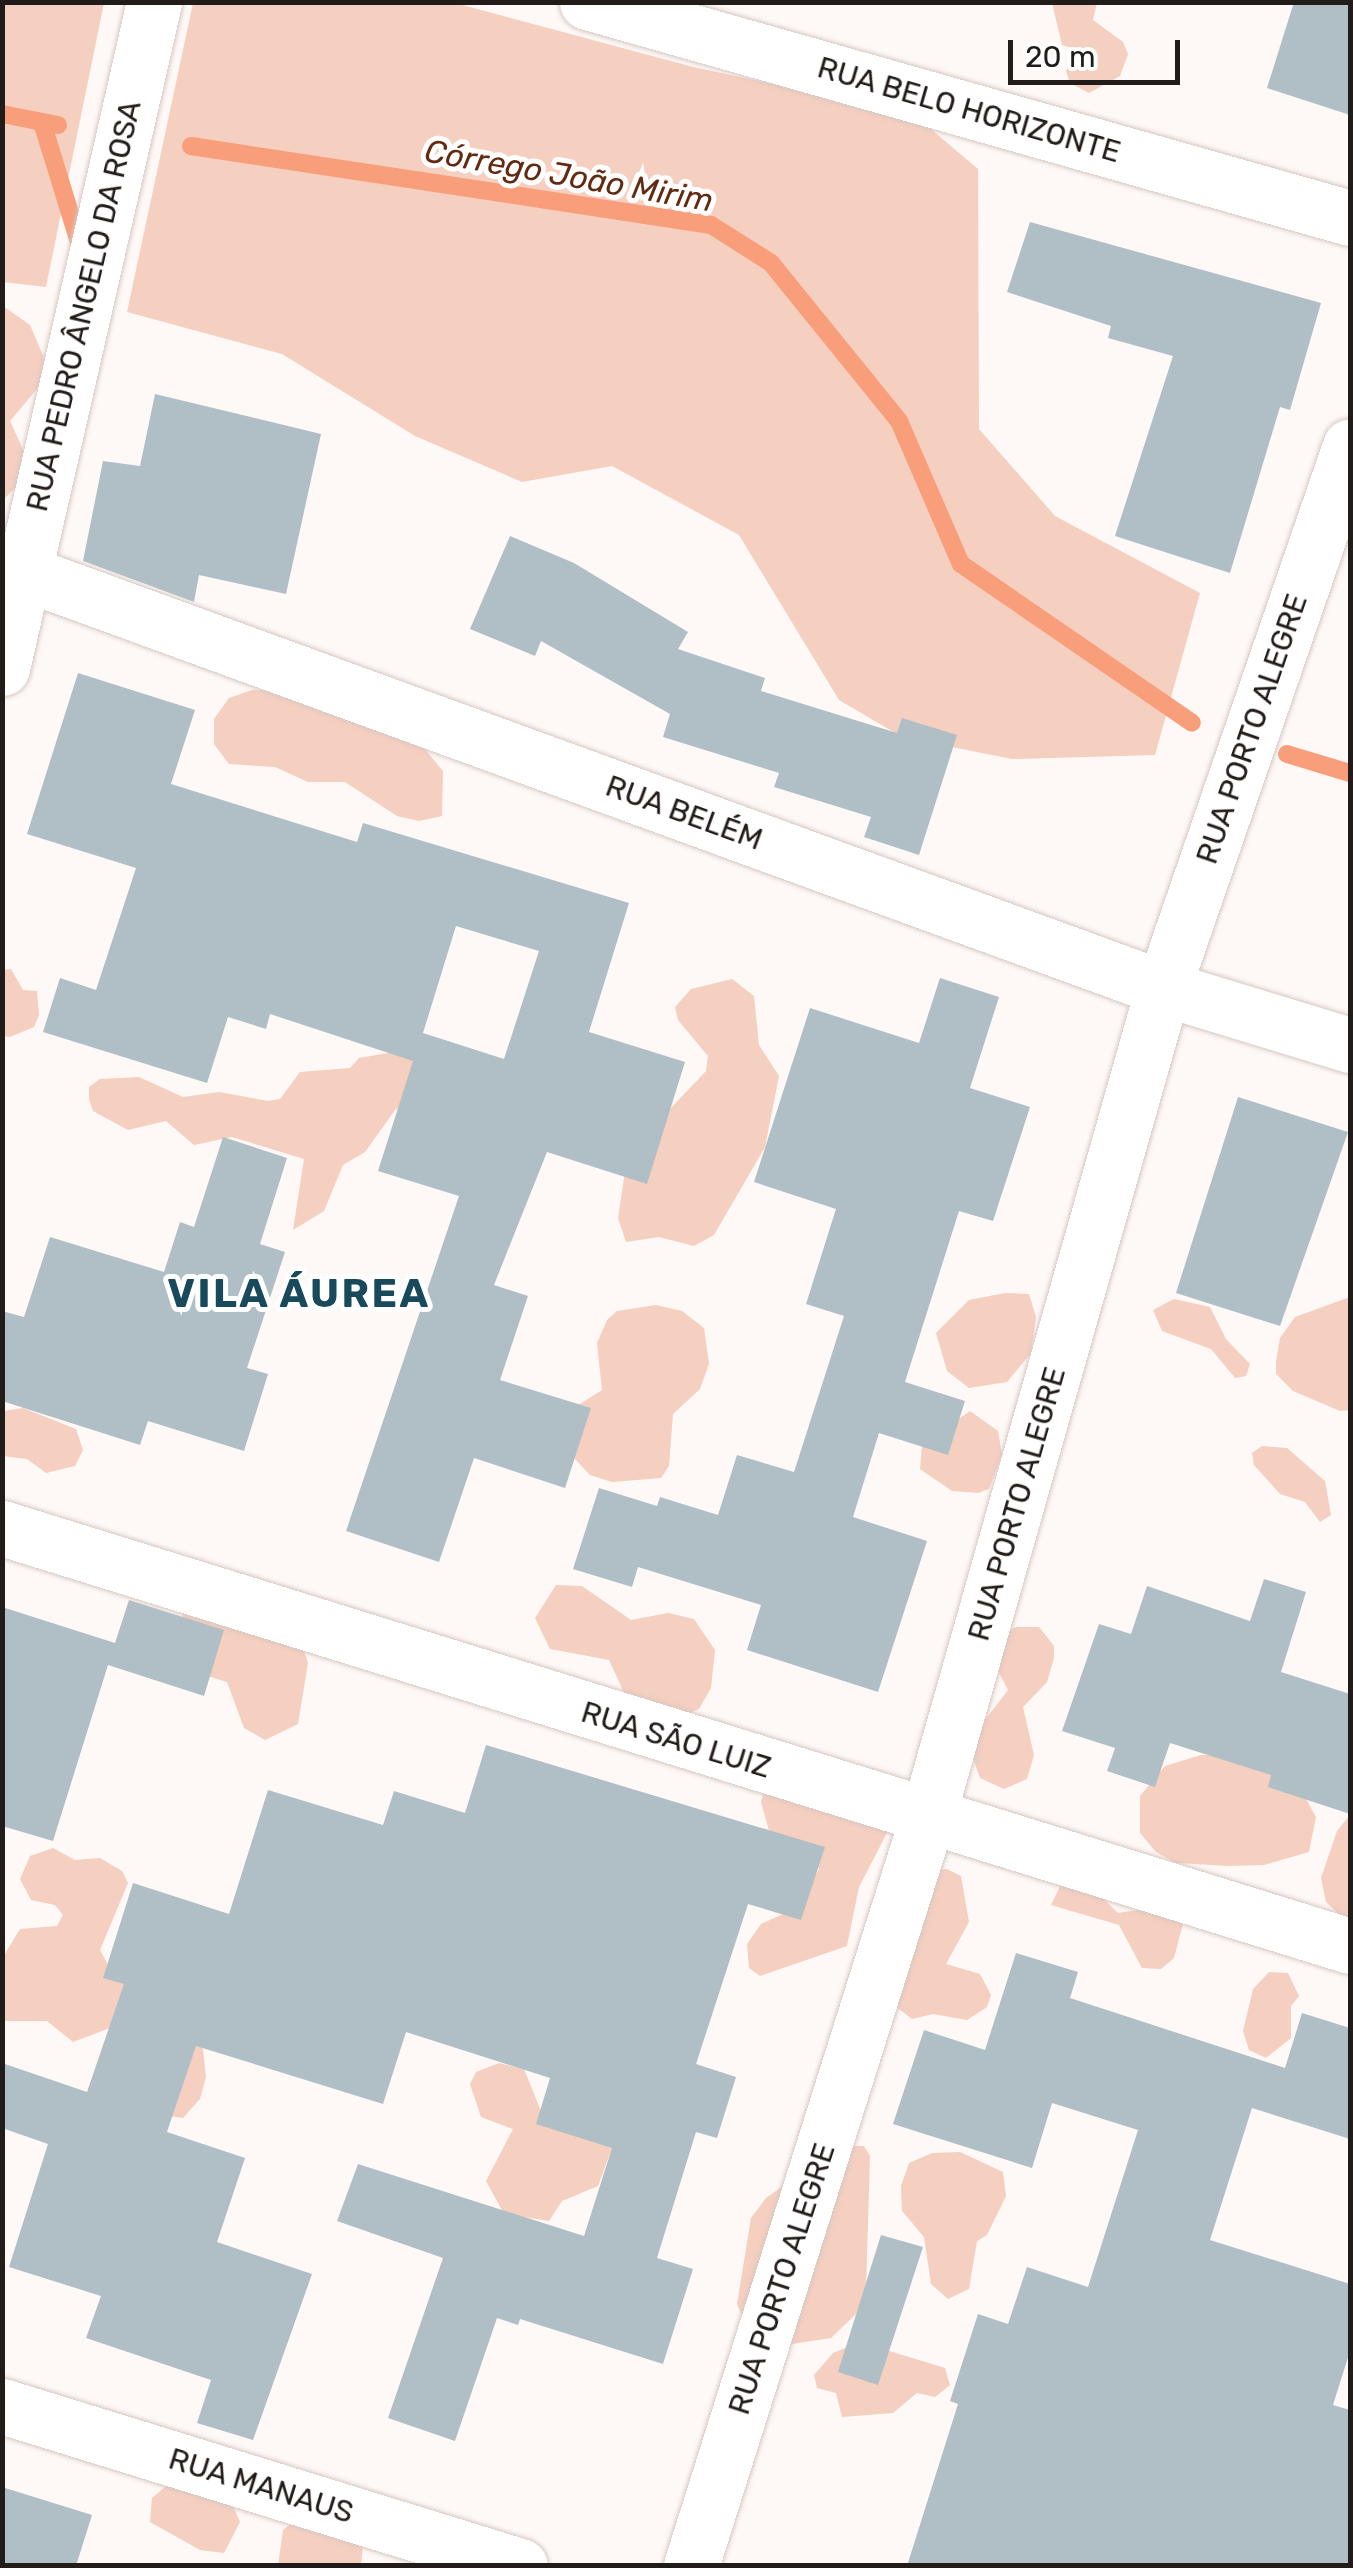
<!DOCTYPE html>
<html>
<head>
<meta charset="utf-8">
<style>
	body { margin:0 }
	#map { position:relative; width:1353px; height:2568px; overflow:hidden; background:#fef8f6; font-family:Rubik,sans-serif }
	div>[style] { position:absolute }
	.green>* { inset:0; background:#f5cfc0 }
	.stream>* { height:18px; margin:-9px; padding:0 9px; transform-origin:9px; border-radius:9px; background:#f99e7b }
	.building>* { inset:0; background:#b0bfc5 }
	.roads { filter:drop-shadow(0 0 2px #d6c7c2) drop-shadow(0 0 2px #d6c7c2) }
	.minor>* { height:55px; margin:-27.5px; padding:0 27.5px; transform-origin:27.5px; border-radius:27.5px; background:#fff }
	.secondary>* { height:55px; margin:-27.5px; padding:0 27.5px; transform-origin:27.5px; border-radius:27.5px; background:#fff }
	span { translate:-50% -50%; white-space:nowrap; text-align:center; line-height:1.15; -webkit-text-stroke:10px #fff; paint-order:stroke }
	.street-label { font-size:30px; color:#211b19 }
	.water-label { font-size:32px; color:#632a12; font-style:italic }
	.district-label { font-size:40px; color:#184a5b; font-weight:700; letter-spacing:2.5px }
	.frame { position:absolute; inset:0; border:5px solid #211b19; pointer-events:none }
	.scale { position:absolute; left:1008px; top:40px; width:172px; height:45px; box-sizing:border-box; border:5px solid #211b19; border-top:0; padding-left:12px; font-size:30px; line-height:35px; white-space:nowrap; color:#211b19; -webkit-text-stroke:8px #fff; paint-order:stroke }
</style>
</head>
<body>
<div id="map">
	<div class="green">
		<div style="clip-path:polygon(3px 2px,104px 3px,46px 287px,3px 282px)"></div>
		<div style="clip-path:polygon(193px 3px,455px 3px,693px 67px,912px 113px,978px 169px,979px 429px,1055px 516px,1200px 593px,1155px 755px,1012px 759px,902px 737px,839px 700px,739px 535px,612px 466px,522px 482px,415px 436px,282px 354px,127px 312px)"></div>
		<div style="clip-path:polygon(1052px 3px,1097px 3px,1093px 20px,1123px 42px,1128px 54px,1120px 76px,1089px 93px,1070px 83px,1066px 71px,1075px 49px,1062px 45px)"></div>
		<div style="clip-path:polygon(3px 306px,30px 325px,45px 360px,42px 383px,10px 421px,26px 456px,21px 482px,3px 500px)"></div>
		<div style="clip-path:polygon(252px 690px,291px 691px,419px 742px,443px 771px,442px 816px,419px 821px,397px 816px,345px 782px,308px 782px,275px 767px,229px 764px,214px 744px,214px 719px,229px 698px)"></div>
		<div style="clip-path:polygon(11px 969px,23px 990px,37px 991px,39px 1015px,34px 1027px,10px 1037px,3px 1036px,2px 970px)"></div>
		<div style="clip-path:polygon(732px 979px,754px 996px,759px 1045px,779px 1076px,765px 1147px,714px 1235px,694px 1246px,659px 1237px,626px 1242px,618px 1218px,625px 1171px,652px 1128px,706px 1071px,708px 1056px,678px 1020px,675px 1007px,691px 989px)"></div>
		<div style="clip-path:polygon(429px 1046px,417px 1098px,395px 1110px,365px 1152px,343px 1165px,324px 1211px,293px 1230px,304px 1159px,232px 1137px,194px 1145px,166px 1121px,128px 1130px,93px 1111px,89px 1099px,89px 1087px,100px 1079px,139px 1077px,183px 1097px,219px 1092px,268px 1101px,280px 1099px,300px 1072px,350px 1068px,359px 1058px)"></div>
		<div style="clip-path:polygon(1005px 1293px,1029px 1294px,1036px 1317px,1031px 1353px,1007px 1382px,969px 1388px,947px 1371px,936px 1333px,969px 1300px)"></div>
		<div style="clip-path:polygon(1350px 1297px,1350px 1410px,1340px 1411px,1293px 1391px,1276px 1374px,1276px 1362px,1280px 1338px,1295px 1317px)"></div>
		<div style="clip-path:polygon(1174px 1299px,1210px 1307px,1226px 1339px,1250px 1364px,1246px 1376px,1235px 1378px,1211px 1349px,1162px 1331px,1153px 1310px)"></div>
		<div style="clip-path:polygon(656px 1305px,682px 1311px,704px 1328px,709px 1364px,700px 1389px,673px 1414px,669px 1466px,661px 1478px,612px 1482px,590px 1475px,557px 1440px,572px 1409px,602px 1390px,597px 1343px,607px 1320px,617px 1311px)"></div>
		<div style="clip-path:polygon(23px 1408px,76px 1429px,83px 1450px,75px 1466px,46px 1473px,27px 1459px,3px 1456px,3px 1411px)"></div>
		<div style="clip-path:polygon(970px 1411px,998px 1431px,1002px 1455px,989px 1489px,978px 1493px,952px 1491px,920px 1469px,922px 1445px)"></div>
		<div style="clip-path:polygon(1262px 1446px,1287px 1448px,1325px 1481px,1331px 1515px,1320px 1522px,1305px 1502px,1280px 1494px,1254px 1465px,1252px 1453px)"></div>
		<div style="clip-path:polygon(556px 1585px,582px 1586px,631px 1620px,668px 1613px,694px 1619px,715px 1650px,711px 1688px,699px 1709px,688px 1714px,629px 1703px,609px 1660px,550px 1649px,535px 1618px)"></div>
		<div style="clip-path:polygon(184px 1604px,296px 1625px,308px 1663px,298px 1724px,265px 1740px,244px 1728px,227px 1682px,191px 1671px,180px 1638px)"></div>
		<div style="clip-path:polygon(1016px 1627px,1039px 1627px,1054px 1646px,1054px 1658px,1047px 1682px,1023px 1707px,1034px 1755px,1027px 1779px,1004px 1789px,980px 1778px,971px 1753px,978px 1729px,1008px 1690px,996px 1667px,1005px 1633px)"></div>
		<div style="clip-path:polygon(1201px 1755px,1229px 1755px,1300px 1788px,1316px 1817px,1309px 1852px,1264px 1865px,1229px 1866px,1176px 1863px,1156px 1852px,1140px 1833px,1140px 1796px,1165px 1766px)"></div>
		<div style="clip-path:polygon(767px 1779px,888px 1831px,859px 1887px,847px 1946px,760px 1976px,749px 1968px,747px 1944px,761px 1924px,794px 1909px,819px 1869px,813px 1858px,771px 1838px,761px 1802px)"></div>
		<div style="clip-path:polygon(1350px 1815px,1350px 1925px,1326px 1902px,1321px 1878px,1337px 1831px)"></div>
		<div style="clip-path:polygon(53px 1848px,75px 1860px,100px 1858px,122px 1871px,128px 1883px,100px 1950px,112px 1972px,202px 2041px,206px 2077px,200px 2099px,183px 2118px,160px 2115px,118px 2025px,73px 2042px,47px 2021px,3px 2021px,3px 1957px,20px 1929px,57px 1926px,63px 1915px,55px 1905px,31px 1900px,20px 1879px,30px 1856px)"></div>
		<div style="clip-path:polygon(947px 1869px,961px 1876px,969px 1922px,946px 1964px,980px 1974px,991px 1995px,987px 2007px,967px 2020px,933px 2014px,912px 2019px,894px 2005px,923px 1872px)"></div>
		<div style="clip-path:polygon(1085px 1881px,1118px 1913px,1163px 1906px,1184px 1920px,1174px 1958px,1161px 1969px,1142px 1968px,1119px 1925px,1051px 1905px,1061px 1884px)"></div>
		<div style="clip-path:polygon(1269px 1972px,1288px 1973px,1299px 1996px,1291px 2006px,1291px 2038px,1266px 2058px,1249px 2050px,1243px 2031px,1253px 1989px)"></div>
		<div style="clip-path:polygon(499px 2063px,524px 2069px,541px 2111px,612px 2148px,598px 2186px,562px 2201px,549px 2221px,504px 2214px,486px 2181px,513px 2129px,481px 2117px,470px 2084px,476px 2072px)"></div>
		<div style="clip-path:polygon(839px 2146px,864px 2146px,870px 2156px,866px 2289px,856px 2314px,831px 2338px,772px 2347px,751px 2336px,737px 2304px,751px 2218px,766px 2198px)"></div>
		<div style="clip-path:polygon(960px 2152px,1003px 2172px,1006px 2196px,987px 2235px,977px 2241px,969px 2289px,948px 2299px,931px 2284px,924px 2237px,902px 2211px,901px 2186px,909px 2163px,932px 2153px)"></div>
		<div style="clip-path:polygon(860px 2342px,945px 2368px,950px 2385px,935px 2397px,917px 2393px,893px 2413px,842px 2417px,836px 2393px,817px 2388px,814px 2375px,833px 2353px)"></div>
		<div style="clip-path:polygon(179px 2475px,231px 2501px,240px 2522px,224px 2553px,200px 2550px,150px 2522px,152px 2498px)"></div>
		<div style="clip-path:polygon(303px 2514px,364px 2535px,361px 2565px,278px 2566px,283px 2530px)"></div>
	</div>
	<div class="stream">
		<div style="left:2px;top:114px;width:57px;rotate:11.1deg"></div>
		<div style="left:42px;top:122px;width:133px;rotate:72.9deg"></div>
		<div style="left:191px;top:146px;width:526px;rotate:8.64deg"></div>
		<div style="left:711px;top:225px;width:71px;rotate:32.3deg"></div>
		<div style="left:771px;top:263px;width:203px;rotate:51deg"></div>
		<div style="left:899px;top:421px;width:156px;rotate:66.6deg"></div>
		<div style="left:961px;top:564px;width:280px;rotate:34.5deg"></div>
		<div style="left:1287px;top:754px;width:66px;rotate:16.8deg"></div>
	</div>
	<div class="building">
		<div style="clip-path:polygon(1294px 2px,1350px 2px,1350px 115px,1267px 88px)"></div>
		<div style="clip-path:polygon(1030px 222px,1321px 303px,1290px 410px,1280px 407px,1230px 573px,1115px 536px,1173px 356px,1108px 338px,1111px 326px,1007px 292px)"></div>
		<div style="clip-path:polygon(155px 394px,321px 434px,286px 594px,199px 575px,194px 602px,83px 561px,103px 461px,140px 466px)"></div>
		<div style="clip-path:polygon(510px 536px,574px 563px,688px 632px,678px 649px,765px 678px,761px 691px,897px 733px,902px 718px,957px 735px,919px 855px,864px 837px,871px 817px,774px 787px,779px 773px,663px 737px,670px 714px,541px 641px,535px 656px,470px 629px)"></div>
		<div style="clip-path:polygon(evenodd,78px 673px,195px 710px,171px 784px,357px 842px,363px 823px,629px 903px,589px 1032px,685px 1062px,647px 1184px,547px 1152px,494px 1285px,528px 1296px,500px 1380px,591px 1408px,565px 1488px,474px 1458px,439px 1562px,346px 1531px,459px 1196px,378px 1171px,413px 1061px,270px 1014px,266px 1029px,228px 1017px,207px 1083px,43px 1032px,60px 978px,96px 990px,136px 868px,27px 834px,78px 673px,456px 926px,539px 951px,504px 1059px,423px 1033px,456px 926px)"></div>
		<div style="clip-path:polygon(940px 978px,999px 997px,970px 1088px,1030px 1107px,993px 1221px,959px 1211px,905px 1382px,965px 1401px,948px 1455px,879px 1433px,853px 1517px,927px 1541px,878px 1692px,747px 1650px,761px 1605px,638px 1567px,632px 1587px,573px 1569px,599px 1488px,657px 1506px,660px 1497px,718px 1515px,737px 1455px,794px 1472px,844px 1316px,806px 1304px,836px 1209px,754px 1182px,810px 1008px,919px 1043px)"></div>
		<div style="clip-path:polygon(1238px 1097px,1348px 1132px,1280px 1326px,1176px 1293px)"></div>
		<div style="clip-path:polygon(223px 1137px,287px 1158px,260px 1244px,285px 1252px,247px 1368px,268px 1374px,244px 1451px,148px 1421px,140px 1445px,2px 1401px,2px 1311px,24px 1317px,50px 1237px,164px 1272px,180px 1222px,194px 1227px)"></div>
		<div style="clip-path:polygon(1264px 1579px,1306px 1592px,1281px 1672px,1350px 1694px,1350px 1814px,1268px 1787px,1271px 1775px,1170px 1743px,1155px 1787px,1107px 1771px,1115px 1748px,1062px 1731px,1099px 1624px,1131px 1634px,1147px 1586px,1250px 1621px)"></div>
		<div style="clip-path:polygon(129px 1600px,224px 1630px,204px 1696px,108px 1665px,53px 1841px,2px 1826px,2px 1607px,115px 1643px)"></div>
		<div style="clip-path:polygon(486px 1745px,825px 1847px,801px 1920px,748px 1904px,696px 2064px,736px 2077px,717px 2138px,696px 2132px,657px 2258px,693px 2269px,663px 2364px,520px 2319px,518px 2325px,497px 2318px,455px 2441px,388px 2418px,443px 2258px,337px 2221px,358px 2164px,584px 2236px,612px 2148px,536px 2124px,550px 2078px,406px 2032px,383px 2104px,196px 2046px,167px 2132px,245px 2158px,217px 2242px,312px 2274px,253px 2440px,197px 2423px,211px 2380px,86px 2338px,101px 2296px,9px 2267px,48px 2144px,2px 2128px,2px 2063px,87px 2092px,124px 1984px,103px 1978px,133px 1883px,229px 1914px,268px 1790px,383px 1825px,394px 1791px,465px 1813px)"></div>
		<div style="clip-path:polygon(1016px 1953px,1078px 1972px,1070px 1998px,1285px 2068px,1302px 2013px,1350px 2028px,1350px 2139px,1252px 2108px,1210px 2240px,1350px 2284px,1350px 2351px,1333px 2405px,1350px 2410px,1350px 2566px,907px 2566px,958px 2404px,950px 2401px,978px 2314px,1008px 2324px,1027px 2267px,1088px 2287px,1138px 2130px,1052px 2103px,1032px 2168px,893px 2124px,924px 2030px,985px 2050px)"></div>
		<div style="clip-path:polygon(881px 2235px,923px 2247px,878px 2385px,838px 2372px)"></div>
		<div style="clip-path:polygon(2px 2487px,92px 2515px,76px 2566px,2px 2566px)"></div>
	</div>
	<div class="roads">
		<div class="minor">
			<div style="left:587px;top:2px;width:793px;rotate:15.81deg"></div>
			<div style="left:22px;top:572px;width:1214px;rotate:20.03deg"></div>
			<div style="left:1163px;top:988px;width:195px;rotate:17deg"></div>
			<div style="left:2px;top:1528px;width:1411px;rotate:17.23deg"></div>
			<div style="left:2px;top:2406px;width:542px;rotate:17.16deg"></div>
			<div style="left:691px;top:2566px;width:783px;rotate:-72.47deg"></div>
			<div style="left:927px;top:1819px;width:864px;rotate:-74.15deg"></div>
			<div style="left:1163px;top:988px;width:573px;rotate:-70.96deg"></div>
		</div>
		<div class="secondary">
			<div style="left:2px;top:668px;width:683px;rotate:-77.14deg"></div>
		</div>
	</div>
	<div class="street-label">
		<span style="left:969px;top:110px;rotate:16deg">RUA BELO HORIZONTE</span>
		<span style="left:84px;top:306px;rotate:-77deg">RUA PEDRO ÂNGELO DA ROSA</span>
		<span style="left:1252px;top:729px;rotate:-71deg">RUA PORTO ALEGRE</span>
		<span style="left:684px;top:813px;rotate:20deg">RUA BELÉM</span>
		<span style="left:1017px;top:1504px;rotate:-74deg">RUA PORTO ALEGRE</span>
		<span style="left:676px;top:1740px;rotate:17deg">RUA SÃO LUIZ</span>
		<span style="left:782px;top:2279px;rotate:-72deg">RUA PORTO ALEGRE</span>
		<span style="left:261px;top:2486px;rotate:17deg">RUA MANAUS</span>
	</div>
	<div class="water-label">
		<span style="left:569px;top:176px;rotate:10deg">Córrego João Mirim</span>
	</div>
	<div class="district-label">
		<span style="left:299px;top:1294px">VILA ÁUREA</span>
	</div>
	<div class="frame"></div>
	<div class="scale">20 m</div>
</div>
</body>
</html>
